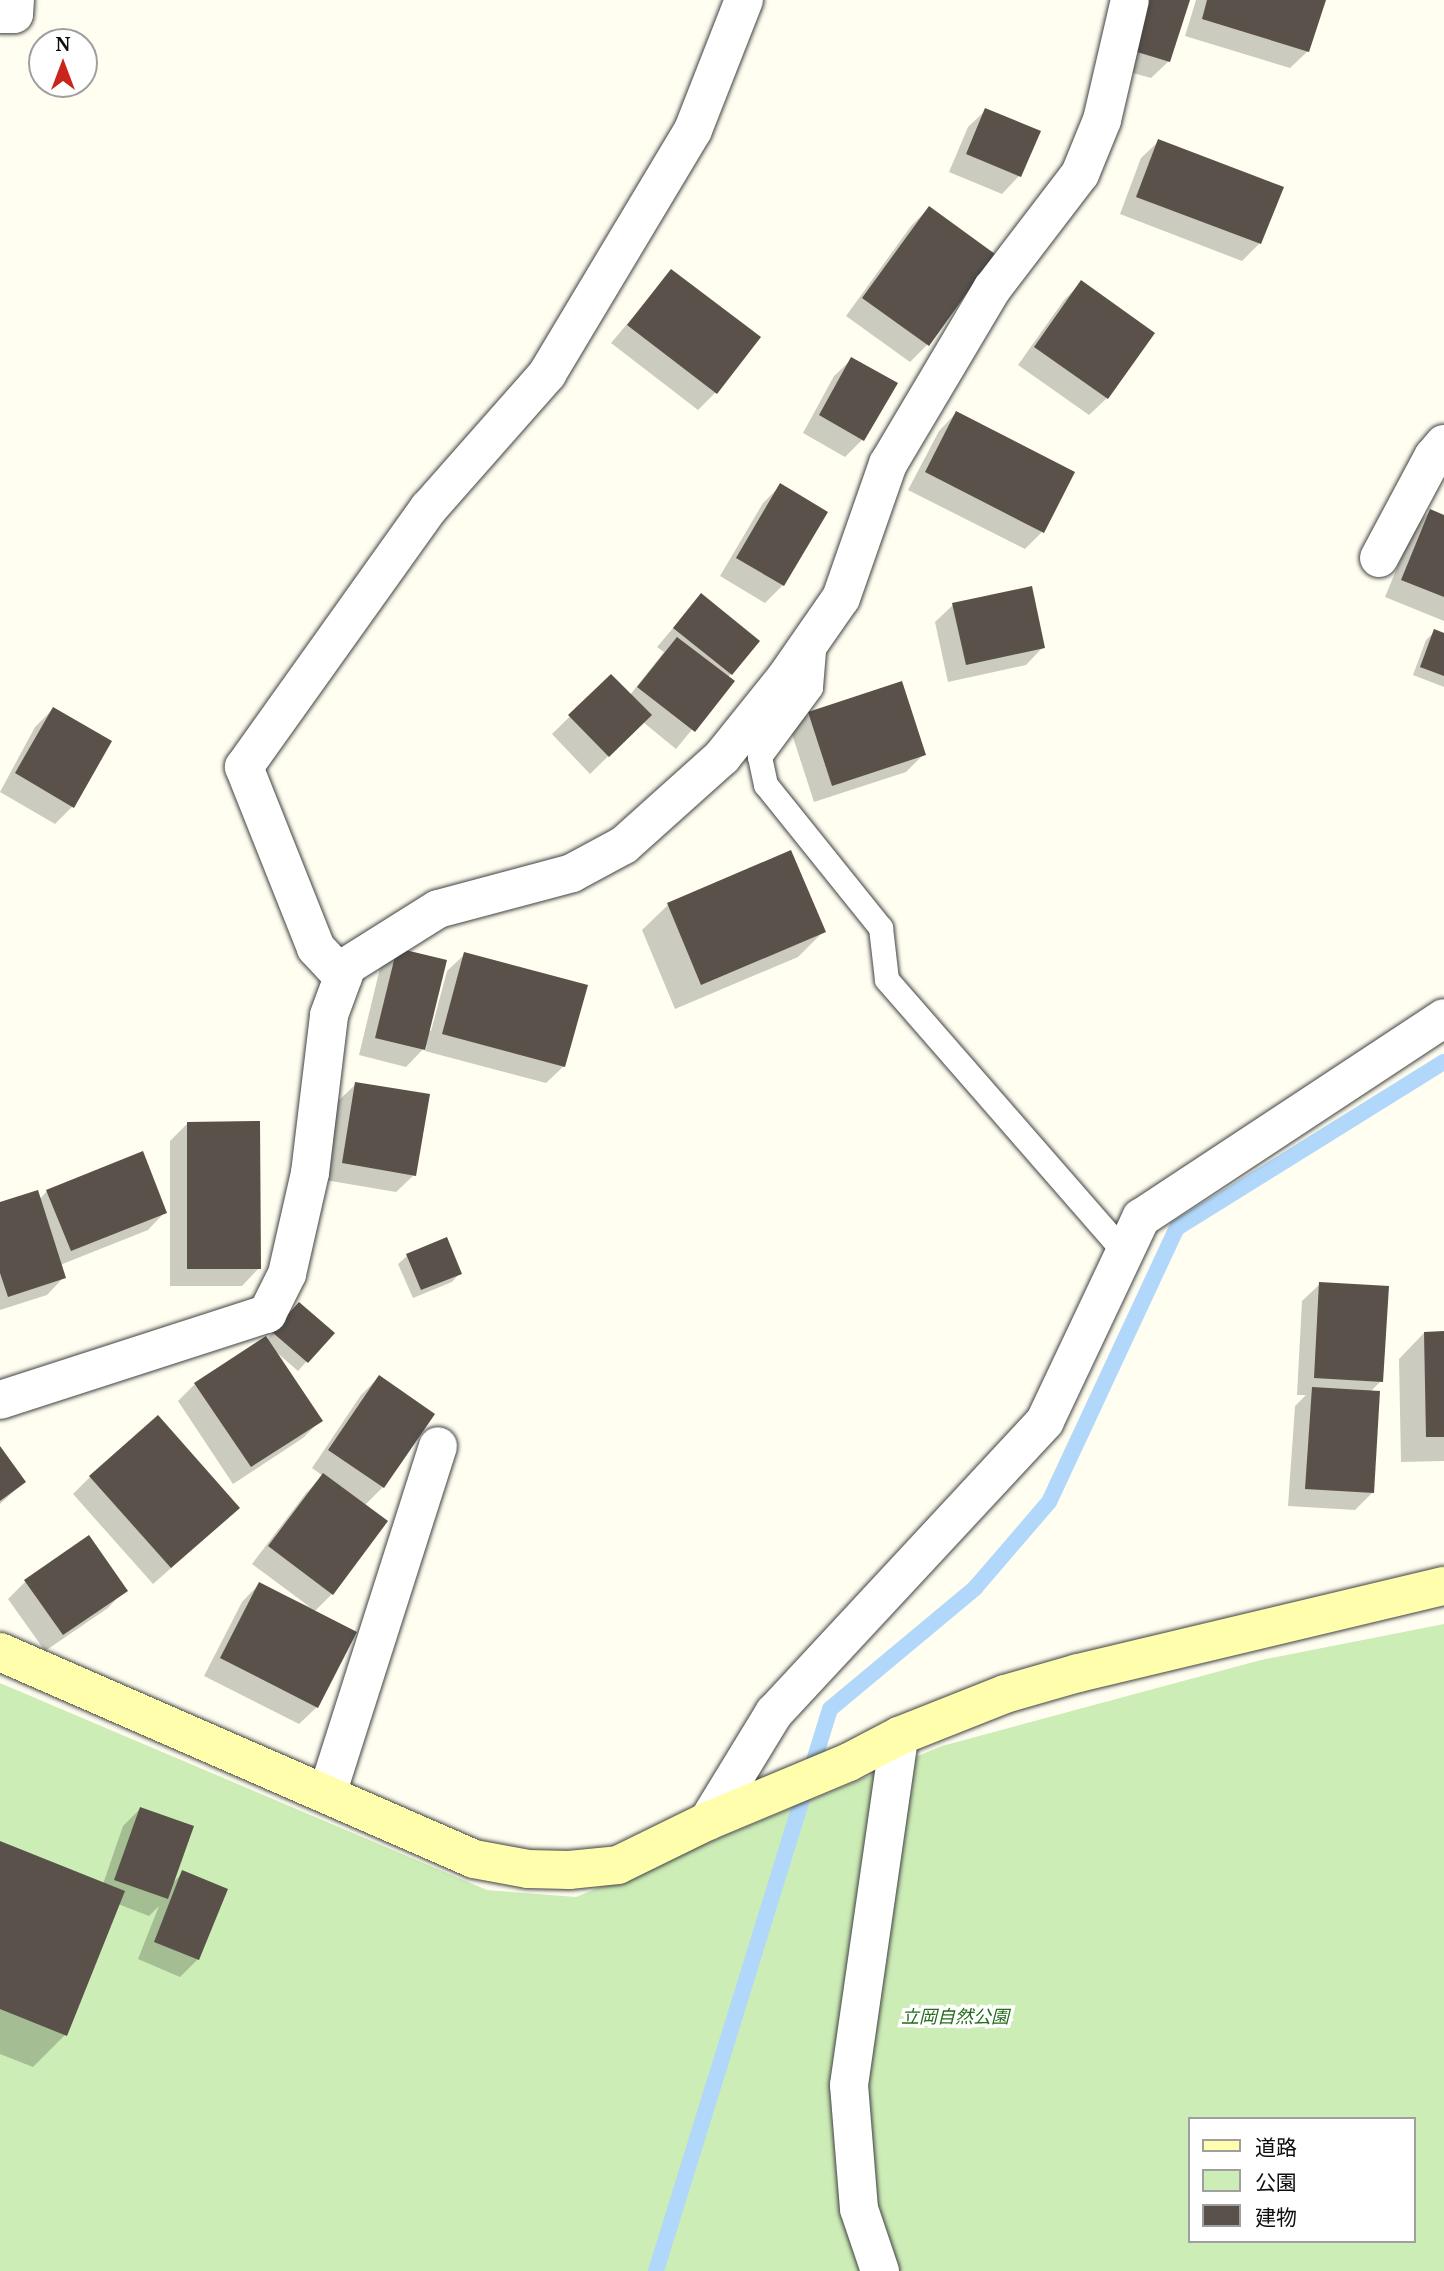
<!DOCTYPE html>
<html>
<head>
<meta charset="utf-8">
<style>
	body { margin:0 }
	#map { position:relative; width:1444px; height:2271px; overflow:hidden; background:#fffef1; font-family:"Noto Serif","Noto Sans JP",serif }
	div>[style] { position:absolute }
	.green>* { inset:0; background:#cdedb7 }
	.shadow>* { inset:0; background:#0003 }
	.stream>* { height:16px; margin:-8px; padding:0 8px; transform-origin:8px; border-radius:8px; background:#b1d8fa }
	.building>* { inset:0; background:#59514a }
	.roads { filter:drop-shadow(0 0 2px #424242) drop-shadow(0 0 2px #424242) }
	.lane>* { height:24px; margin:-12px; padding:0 12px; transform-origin:12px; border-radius:12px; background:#fff }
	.street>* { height:38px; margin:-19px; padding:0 19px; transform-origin:19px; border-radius:19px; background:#fff }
	.secondary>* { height:38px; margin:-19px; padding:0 19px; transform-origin:19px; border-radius:19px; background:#fffeac }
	span { translate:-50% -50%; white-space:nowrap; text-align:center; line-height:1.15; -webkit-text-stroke:7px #fff; paint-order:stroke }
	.park-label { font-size:18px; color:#226c1a; font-style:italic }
	.legend { position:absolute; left:1188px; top:2117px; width:228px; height:126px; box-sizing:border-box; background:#fff; border:2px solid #9f9f9f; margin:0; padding:9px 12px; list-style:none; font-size:21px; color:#0f0f0f }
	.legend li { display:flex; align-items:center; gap:14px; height:35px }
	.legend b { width:35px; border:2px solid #9f9f9f }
	.north { position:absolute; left:28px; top:28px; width:70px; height:70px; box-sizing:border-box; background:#fff; border:2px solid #9f9f9f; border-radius:50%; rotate:0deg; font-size:19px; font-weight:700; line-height:28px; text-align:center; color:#0f0f0f }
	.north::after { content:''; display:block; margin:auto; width:24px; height:32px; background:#ca251c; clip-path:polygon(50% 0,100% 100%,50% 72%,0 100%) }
</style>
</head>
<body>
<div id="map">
	<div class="green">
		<div style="clip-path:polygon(evenodd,1444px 1624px,1444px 2271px,0 2271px,0 1683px,487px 1890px,576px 1897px,942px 1746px,1261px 1660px,1444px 1624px,1190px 2119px,1414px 2119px,1414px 2241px,1190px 2241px,1190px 2119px)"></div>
	</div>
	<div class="shadow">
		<div style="clip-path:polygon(1188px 0,1169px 61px,1151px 78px,1108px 66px)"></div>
		<div style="clip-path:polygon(1196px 0,1324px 0,1308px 51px,1290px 68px,1185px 36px)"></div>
		<div style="clip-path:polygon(986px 110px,1038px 132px,1019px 176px,1002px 194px,949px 172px,968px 127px)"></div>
		<div style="clip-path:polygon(1159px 141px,1260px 243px,1242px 261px,1120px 214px,1141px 158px)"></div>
		<div style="clip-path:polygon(929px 208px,927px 345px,910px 362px,846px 316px,911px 226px)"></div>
		<div style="clip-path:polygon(672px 271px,716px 392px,698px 410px,611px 343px)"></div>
		<div style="clip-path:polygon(1081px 283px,1107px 398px,1089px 415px,1018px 365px,1064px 300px)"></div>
		<div style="clip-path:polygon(852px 359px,863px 439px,845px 457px,803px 433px,834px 376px)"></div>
		<div style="clip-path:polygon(956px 413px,1042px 532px,1025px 549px,908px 490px,939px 431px)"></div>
		<div style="clip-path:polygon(780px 486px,826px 512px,783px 585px,765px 603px,720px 576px,763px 503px)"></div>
		<div style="clip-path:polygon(1430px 511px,1444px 517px,1444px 621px,1385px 597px,1413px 529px)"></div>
		<div style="clip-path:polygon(701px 595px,731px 674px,727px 678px,732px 681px,676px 749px,643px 722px,590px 774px,552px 734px,611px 676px,630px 695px,664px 652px,657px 647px)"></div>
		<div style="clip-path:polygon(953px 605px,1043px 647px,1026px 665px,948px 682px,935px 622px)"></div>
		<div style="clip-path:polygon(1435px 631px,1444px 635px,1444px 687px,1413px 675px,1426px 640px)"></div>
		<div style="clip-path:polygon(901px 683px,924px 754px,906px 772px,814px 802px,791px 731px,808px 714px)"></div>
		<div style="clip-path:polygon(53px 709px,72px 807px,55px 824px,0 792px,35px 727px)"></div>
		<div style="clip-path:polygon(668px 905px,824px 931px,798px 957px,675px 1009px,642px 930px)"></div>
		<div style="clip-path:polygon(398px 950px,428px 1030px,431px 1031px,447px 971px,465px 954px,564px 1066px,546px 1083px,425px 1051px,427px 1045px,406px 1067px,359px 1055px,380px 968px)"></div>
		<div style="clip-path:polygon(356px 1084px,414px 1175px,396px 1192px,325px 1180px,338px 1101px)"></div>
		<div style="clip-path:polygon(187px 1124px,259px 1268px,242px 1286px,170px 1286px,170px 1141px)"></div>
		<div style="clip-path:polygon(47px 1191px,165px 1212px,148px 1230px,60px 1265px,64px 1277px,47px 1295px,0 1310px,0 1204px,39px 1200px)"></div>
		<div style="clip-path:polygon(446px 1239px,460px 1273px,452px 1282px,413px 1298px,398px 1264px,407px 1256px)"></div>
		<div style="clip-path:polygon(1320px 1284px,1381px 1381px,1370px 1392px,1372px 1493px,1355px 1510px,1288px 1506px,1295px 1406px,1306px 1395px,1297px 1395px,1302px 1301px)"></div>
		<div style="clip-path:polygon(290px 1313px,332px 1333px,298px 1371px,275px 1351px,320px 1421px,303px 1438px,233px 1484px,178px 1401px,195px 1384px,266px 1340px)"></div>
		<div style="clip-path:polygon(1424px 1333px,1444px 1333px,1444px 1461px,1401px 1462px,1399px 1359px)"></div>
		<div style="clip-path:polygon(379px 1377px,383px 1487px,364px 1506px,332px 1594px,314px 1612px,317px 1707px,299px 1724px,204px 1676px,242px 1602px,259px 1584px,310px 1607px,252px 1564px,306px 1493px,323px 1476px,312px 1468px,361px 1395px)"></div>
		<div style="clip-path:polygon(0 1449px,24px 1482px,0 1504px)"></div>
		<div style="clip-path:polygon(90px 1477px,220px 1525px,153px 1584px,73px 1494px)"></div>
		<div style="clip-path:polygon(25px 1582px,125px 1590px,108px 1608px,45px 1651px,8px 1599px)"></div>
		<div style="clip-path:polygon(140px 1809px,172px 1884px,183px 1872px,198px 1959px,180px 1977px,138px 1959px,159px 1906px,149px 1916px,118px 1904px,65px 2035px,33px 2067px,0 2054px,0 1843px,103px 1884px,123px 1826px)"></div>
	</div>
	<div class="stream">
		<div style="left:656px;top:2271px;width:588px;rotate:-72.8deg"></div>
		<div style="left:830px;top:1709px;width:189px;rotate:-39.8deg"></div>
		<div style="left:975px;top:1588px;width:113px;rotate:-49.3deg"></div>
		<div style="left:1049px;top:1502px;width:302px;rotate:-65deg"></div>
		<div style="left:1177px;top:1228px;width:314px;rotate:-31.9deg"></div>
	</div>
	<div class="building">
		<div style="clip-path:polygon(1140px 0,1190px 0,1170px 62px,1124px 48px)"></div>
		<div style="clip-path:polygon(1207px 0,1326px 0,1309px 52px,1202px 19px)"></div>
		<div style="clip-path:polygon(985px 108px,1041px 131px,1021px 177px,966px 154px)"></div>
		<div style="clip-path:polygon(1158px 139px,1284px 187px,1261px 244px,1136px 197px)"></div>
		<div style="clip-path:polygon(929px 206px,995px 254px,929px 346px,862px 298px)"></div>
		<div style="clip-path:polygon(671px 269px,761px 337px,717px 394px,627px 325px)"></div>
		<div style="clip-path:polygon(1081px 280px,1155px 333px,1108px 399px,1034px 347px)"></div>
		<div style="clip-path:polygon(851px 357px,898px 383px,864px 441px,819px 415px)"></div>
		<div style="clip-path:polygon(956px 411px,1075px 472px,1044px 533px,925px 472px)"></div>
		<div style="clip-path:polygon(780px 483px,828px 512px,784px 586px,736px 558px)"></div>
		<div style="clip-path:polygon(1430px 509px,1444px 515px,1444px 597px,1401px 580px)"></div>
		<div style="clip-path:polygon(1032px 586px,1045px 648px,966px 665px,952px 603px)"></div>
		<div style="clip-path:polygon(701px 593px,760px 641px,732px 675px,673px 628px)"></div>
		<div style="clip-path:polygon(1434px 629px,1444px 633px,1444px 676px,1420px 667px)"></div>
		<div style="clip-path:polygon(677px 637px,735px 681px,695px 732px,637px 687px)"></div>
		<div style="clip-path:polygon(611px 674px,652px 715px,609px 757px,568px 715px)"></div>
		<div style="clip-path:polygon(902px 681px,926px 755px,832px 786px,808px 712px)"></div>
		<div style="clip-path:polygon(53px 707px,112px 741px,74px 808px,15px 773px)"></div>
		<div style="clip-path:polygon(791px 850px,826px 932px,701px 985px,667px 903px)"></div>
		<div style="clip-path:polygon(397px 948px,447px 960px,425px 1050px,375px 1038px)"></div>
		<div style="clip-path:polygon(464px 952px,588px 985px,565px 1067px,442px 1034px)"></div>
		<div style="clip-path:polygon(355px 1082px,430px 1094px,416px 1176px,342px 1163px)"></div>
		<div style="clip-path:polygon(260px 1121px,261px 1269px,187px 1269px,187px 1122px)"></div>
		<div style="clip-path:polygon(143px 1151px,167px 1213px,71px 1251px,46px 1190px)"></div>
		<div style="clip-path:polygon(38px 1190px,66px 1278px,8px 1297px,0 1273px,0 1202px)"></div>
		<div style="clip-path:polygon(447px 1237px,462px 1274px,421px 1290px,406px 1254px)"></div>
		<div style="clip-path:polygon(1319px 1282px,1389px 1286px,1383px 1382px,1314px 1378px)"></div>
		<div style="clip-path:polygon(299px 1302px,335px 1333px,308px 1363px,272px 1332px)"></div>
		<div style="clip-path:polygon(1444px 1331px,1444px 1437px,1426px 1437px,1424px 1332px)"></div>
		<div style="clip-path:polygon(266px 1336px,323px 1421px,251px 1467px,194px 1383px)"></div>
		<div style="clip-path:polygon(379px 1375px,435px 1414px,384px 1488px,328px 1450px)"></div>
		<div style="clip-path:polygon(1312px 1387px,1380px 1391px,1374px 1493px,1305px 1489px)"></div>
		<div style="clip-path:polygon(158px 1415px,240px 1508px,171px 1568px,89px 1476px)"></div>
		<div style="clip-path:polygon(0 1446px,26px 1482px,0 1501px)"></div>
		<div style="clip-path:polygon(323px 1473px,388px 1521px,333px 1595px,268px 1546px)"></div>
		<div style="clip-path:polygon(89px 1535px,128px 1591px,63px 1635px,24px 1580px)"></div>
		<div style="clip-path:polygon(259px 1582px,357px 1632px,318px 1708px,220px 1658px)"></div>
		<div style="clip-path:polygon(140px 1807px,194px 1826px,168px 1899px,114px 1880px)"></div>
		<div style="clip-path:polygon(0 1841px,125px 1891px,67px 2036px,0 2009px)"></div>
		<div style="clip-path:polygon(182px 1870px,228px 1889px,199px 1960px,154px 1942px)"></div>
	</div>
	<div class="roads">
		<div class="lane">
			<div style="left:815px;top:639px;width:49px;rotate:94.7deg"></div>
			<div style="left:811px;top:688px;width:86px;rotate:126.5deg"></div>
			<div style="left:760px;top:757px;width:29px;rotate:78deg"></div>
			<div style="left:766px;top:785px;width:184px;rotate:51.2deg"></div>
			<div style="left:881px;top:928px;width:52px;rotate:83.4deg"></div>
			<div style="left:887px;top:980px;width:362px;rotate:48.9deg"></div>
		</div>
		<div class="street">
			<div style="left:0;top:14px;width:14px"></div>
			<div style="left:14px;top:14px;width:14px;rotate:-86deg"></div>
			<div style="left:1379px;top:558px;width:115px;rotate:-61.9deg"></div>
			<div style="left:1433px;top:457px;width:17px;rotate:-50deg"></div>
			<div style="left:343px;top:977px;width:40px;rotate:-133deg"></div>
			<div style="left:316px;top:948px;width:195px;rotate:-111.7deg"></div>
			<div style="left:244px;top:767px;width:318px;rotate:-54.5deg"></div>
			<div style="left:429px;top:508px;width:179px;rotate:-48.6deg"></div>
			<div style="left:547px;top:374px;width:284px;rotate:-59.1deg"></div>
			<div style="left:693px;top:130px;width:140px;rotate:-68.6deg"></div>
			<div style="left:0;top:1400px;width:281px;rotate:-17.9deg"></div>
			<div style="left:267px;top:1314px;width:45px;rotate:-63.4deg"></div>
			<div style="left:287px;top:1274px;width:104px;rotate:-77.2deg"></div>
			<div style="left:310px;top:1173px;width:159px;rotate:-83.1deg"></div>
			<div style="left:329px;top:1015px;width:52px;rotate:-69.8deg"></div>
			<div style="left:347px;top:966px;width:107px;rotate:-32.1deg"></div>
			<div style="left:438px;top:909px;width:139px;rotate:-15deg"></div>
			<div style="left:572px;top:873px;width:59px;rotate:-28.3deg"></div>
			<div style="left:624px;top:845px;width:132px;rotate:-41.9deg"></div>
			<div style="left:722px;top:757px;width:102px;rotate:-51.3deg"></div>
			<div style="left:786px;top:677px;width:96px;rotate:-55.2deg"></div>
			<div style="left:841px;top:598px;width:142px;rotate:-70.7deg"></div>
			<div style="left:888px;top:464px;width:204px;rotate:-59.3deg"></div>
			<div style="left:992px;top:289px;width:145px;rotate:-52.6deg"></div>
			<div style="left:1080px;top:174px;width:58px;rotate:-67.8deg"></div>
			<div style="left:1102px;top:120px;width:123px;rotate:-76.9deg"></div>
			<div style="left:327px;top:1794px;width:365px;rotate:-72.3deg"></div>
			<div style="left:708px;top:1821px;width:127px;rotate:-58.6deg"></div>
			<div style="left:774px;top:1713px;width:398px;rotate:-47.1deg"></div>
			<div style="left:1045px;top:1421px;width:225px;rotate:-64.7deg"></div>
			<div style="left:1141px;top:1218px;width:363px;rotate:-33.4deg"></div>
			<div style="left:880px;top:2271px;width:65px;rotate:-108.7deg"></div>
			<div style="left:859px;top:2209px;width:124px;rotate:-94.6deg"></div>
			<div style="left:849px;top:2085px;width:353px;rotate:-81.8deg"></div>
		</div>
		<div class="secondary">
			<div style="left:0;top:1652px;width:517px;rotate:23.59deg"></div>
			<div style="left:474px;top:1859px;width:55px;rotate:10.5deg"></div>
			<div style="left:528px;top:1869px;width:41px;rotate:1.4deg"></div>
			<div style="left:569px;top:1870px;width:49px;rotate:-5.8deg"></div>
			<div style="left:618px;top:1865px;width:100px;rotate:-26.1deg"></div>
			<div style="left:708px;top:1821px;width:153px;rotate:-22.7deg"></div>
			<div style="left:849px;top:1762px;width:56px;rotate:-27.5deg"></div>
			<div style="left:899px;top:1736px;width:114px;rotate:-21.6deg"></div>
			<div style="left:1005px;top:1694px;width:76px;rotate:-16deg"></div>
			<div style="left:1078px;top:1673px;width:376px;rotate:-13.4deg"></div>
		</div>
	</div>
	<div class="park-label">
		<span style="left:955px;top:2016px">立岡自然公園</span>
	</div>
	<ul class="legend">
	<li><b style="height:9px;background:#fffeac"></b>道路</li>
	<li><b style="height:19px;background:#cdedb7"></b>公園</li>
	<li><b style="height:19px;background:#59514a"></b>建物</li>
	</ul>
	<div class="north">N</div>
</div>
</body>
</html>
